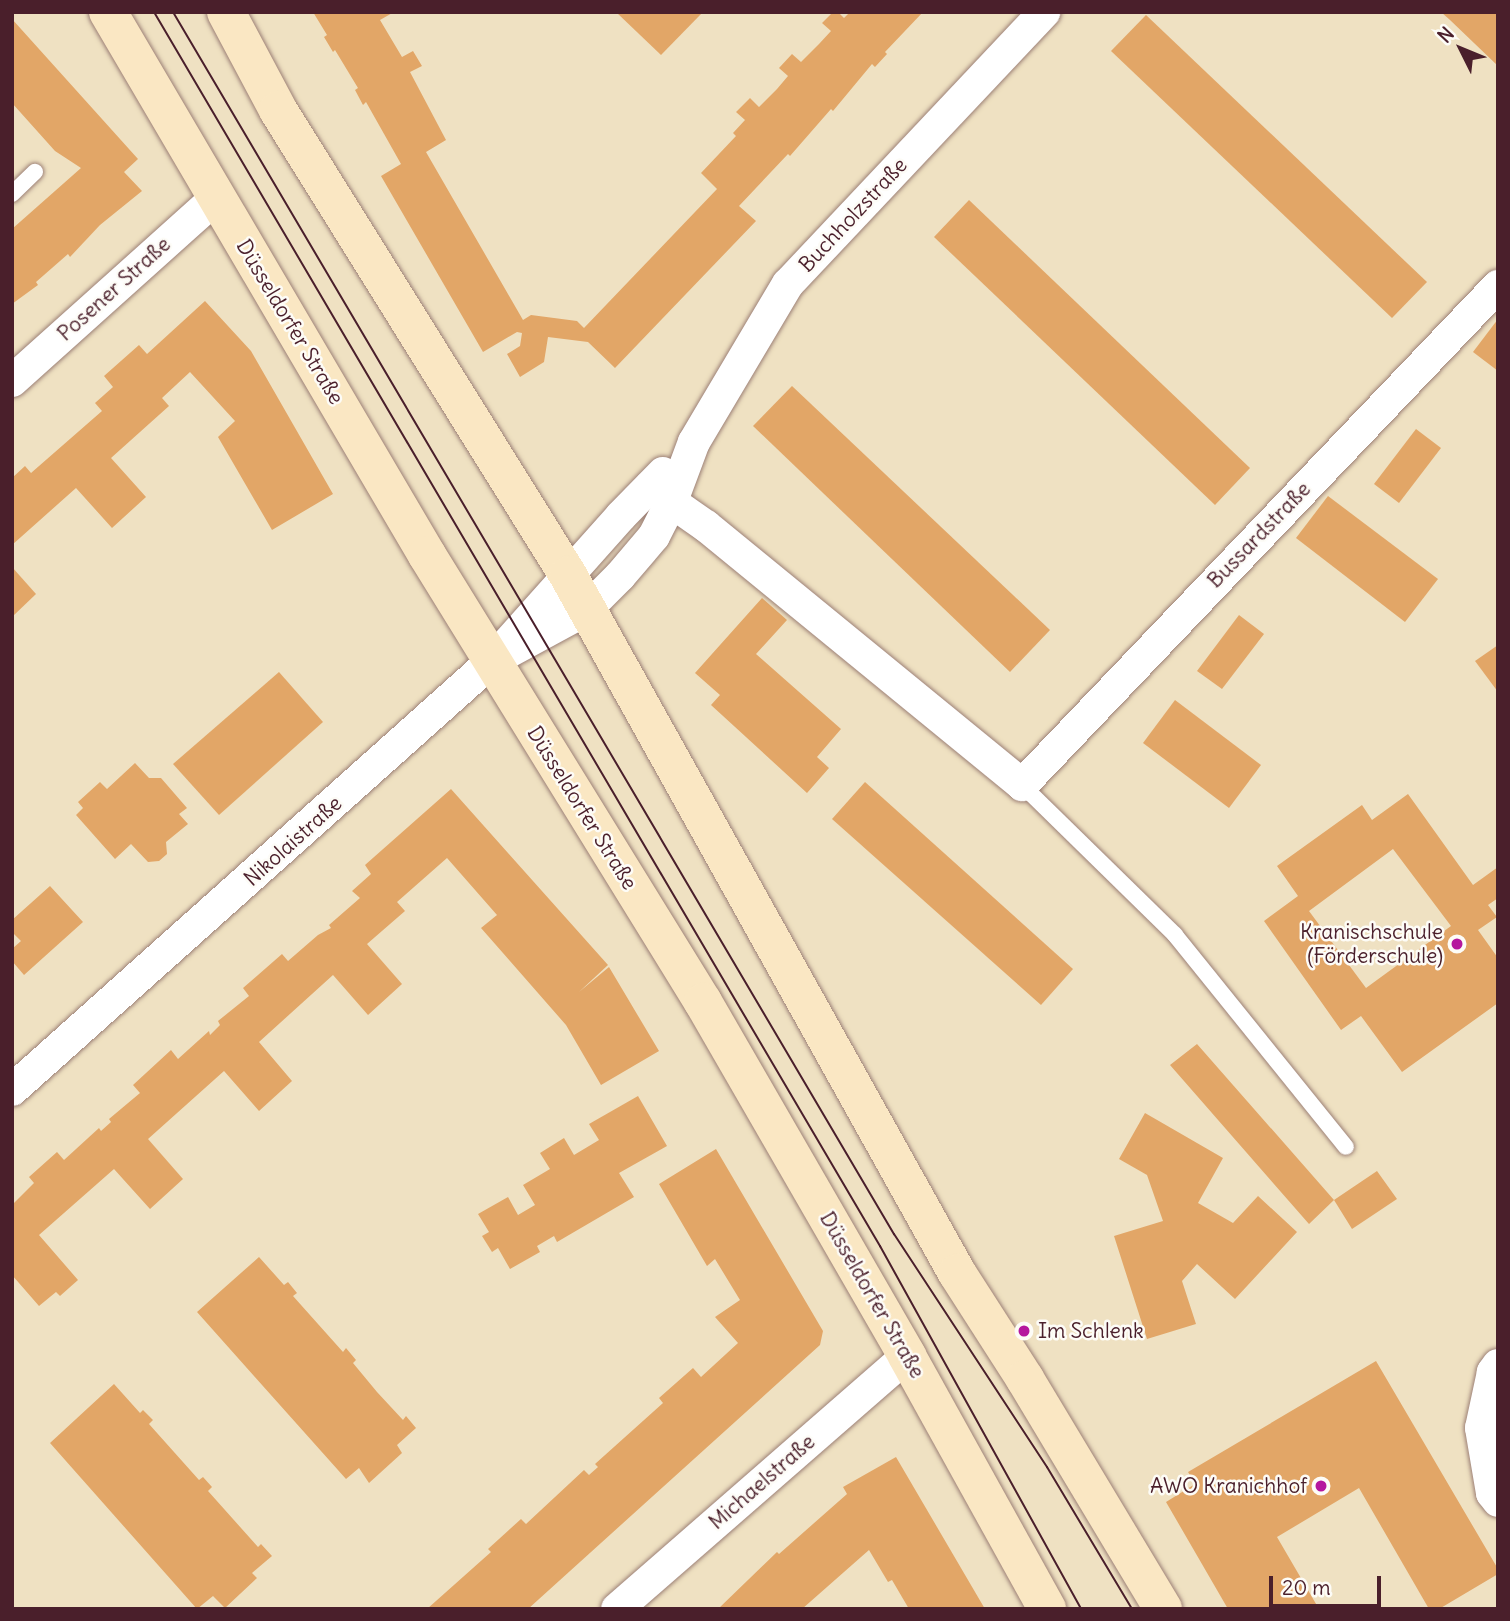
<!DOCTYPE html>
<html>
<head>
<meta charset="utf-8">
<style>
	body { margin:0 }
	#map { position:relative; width:1510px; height:1621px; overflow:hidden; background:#efe1c2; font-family:Delius,sans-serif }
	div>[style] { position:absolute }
	.building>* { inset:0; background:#e2a667 }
	.roads { filter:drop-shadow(0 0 2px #9c8076) drop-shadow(0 0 2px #9c8076) }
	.lane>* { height:16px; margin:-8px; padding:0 8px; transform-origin:8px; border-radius:8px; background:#fff }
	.street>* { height:32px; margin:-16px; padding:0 16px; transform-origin:16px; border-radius:16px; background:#fff }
	.secondary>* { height:38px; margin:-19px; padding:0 19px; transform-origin:19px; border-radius:19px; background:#fae7c3 }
	.tram>* { height:2px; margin:-1px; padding:0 1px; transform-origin:1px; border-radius:1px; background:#4a1f2b }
	.dots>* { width:19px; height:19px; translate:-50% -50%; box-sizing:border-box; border:4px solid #fdfcf7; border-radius:50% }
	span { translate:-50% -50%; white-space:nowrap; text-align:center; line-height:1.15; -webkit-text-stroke:5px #fdfcf7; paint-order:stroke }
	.street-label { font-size:21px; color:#4a1f2b }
	.poi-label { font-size:21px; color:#4a1f2b }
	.right { translate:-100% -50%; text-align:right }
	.left { translate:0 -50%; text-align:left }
	.frame { position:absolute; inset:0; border:14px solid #4a1f2b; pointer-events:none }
	.north { position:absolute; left:1426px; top:14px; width:70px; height:70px; -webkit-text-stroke:5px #fdfcf7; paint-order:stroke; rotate:313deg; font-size:19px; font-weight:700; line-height:28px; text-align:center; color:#4a1f2b }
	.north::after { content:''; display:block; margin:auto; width:24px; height:32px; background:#4a1f2b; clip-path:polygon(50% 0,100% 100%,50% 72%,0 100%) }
	.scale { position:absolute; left:1269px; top:1576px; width:112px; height:32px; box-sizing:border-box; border:4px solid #4a1f2b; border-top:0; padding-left:9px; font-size:21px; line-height:24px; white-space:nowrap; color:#4a1f2b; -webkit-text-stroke:5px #fdfcf7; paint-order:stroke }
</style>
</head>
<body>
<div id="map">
	<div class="building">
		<div style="clip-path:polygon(313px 12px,394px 12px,380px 20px,402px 57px,413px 51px,422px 66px,410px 72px,446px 140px,426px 152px,523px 320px,531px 315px,577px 321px,584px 328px,717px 189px,701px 173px,736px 136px,733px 133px,745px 120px,736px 112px,750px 98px,759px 107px,777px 89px,788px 76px,779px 68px,792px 54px,801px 62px,819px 44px,831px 31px,822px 23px,833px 12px,838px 12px,844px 18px,850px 12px,923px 12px,885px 52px,887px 54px,875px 67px,872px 64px,833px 111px,831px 109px,790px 156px,788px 154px,739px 206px,756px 221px,615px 368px,588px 342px,548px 337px,544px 362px,520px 377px,507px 354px,520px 346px,522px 333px,517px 332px,483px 352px,381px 176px,401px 164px,366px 102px,363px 105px,355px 90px,358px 88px,335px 50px,333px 52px,324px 37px,327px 35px)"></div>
		<div style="clip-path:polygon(616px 12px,703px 12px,661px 55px)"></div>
		<div style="clip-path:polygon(1441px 12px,1498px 12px,1498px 66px,1450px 20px)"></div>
		<div style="clip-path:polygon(1146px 15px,1427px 282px,1392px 318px,1111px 51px)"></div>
		<div style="clip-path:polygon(12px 19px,138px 159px,124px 172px,142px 191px,100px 225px,70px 257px,68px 254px,36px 282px,38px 285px,12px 304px,12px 229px,81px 168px,55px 151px,12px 103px)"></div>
		<div style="clip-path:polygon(969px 200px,1250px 468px,1215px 505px,934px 237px)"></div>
		<div style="clip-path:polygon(205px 301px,251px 351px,333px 494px,272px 530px,218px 437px,235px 421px,190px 372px,162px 398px,169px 406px,111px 458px,146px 497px,112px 528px,76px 488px,12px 545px,12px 478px,25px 466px,31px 473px,102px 411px,95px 403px,113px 387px,104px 376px,139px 345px,147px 354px)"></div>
		<div style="clip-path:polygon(1498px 319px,1498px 371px,1473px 352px)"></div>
		<div style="clip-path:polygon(792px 386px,1050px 630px,1010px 672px,753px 426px)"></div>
		<div style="clip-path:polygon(1416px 429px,1441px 448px,1399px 503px,1374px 484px)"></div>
		<div style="clip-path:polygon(1328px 496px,1438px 579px,1405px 622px,1296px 538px)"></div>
		<div style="clip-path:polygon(12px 567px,36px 594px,12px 617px)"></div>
		<div style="clip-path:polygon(762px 598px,787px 620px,756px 654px,841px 729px,817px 757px,829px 768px,807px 793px,711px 705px,720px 695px,695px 673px)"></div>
		<div style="clip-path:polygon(1239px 615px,1264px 634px,1222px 689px,1197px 671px)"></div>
		<div style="clip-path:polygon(1498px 645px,1498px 692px,1475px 661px)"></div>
		<div style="clip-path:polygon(279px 672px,323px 722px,219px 815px,173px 764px)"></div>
		<div style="clip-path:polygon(1175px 700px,1261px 765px,1229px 808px,1143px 743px)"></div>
		<div style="clip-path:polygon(135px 763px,149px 778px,161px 778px,187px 808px,179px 814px,188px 824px,166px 842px,167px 854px,159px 861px,148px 862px,131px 844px,115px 859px,76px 815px,83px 808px,78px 802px,100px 782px,107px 789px)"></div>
		<div style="clip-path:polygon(865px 782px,1073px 969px,1041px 1005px,832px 819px)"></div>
		<div style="clip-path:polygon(451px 789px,608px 965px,579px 992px,609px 967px,659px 1051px,601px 1085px,566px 1025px,481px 928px,497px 915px,447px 858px,397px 902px,405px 911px,367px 944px,402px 984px,368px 1015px,333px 975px,259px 1042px,292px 1081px,259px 1111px,224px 1071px,148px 1139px,183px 1179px,150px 1209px,114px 1169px,39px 1235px,78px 1280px,60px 1296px,56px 1292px,39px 1306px,12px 1275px,12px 1205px,34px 1183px,29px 1177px,57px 1152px,64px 1160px,99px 1128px,101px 1131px,111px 1122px,109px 1119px,140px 1093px,133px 1085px,171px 1050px,178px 1059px,209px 1031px,210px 1035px,220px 1025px,218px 1021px,249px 996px,243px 988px,282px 954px,288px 961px,318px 935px,331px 928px,329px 925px,360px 898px,352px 891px,371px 874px,365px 865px)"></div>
		<div style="clip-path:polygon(evenodd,1408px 794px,1473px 885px,1498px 867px,1498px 898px,1488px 905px,1497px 917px,1478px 930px,1498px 958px,1498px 1003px,1402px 1072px,1361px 1016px,1341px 1030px,1264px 921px,1298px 896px,1277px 866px,1362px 805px,1372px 820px,1408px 794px,1393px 849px,1451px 926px,1366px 988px,1309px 911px,1393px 849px)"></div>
		<div style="clip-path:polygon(50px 886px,83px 922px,24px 975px,12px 961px,12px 949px,21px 941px,12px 932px,12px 920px)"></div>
		<div style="clip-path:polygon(1197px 1044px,1334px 1200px,1377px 1171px,1397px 1199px,1352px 1229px,1334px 1200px,1309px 1224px,1170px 1065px)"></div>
		<div style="clip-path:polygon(638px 1096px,667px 1146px,619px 1173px,634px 1197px,557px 1242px,554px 1236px,537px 1246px,540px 1252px,510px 1269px,498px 1248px,492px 1252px,482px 1236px,489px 1232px,478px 1214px,508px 1197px,518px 1215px,535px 1205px,523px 1185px,550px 1169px,540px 1153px,564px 1138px,574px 1155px,599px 1140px,589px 1124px)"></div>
		<div style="clip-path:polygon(1145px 1113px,1223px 1158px,1198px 1203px,1233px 1223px,1258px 1196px,1297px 1232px,1235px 1299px,1197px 1264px,1182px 1281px,1196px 1324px,1147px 1339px,1114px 1236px,1163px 1221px,1147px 1175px,1119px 1159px)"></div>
		<div style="clip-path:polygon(716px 1149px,823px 1331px,820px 1345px,528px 1609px,427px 1609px,491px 1552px,488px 1549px,521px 1519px,526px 1524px,584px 1470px,589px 1475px,598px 1467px,595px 1464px,663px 1403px,659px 1398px,693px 1368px,701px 1377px,738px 1343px,715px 1317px,740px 1300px,715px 1259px,707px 1266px,659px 1184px)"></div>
		<div style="clip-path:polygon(259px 1257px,284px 1285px,288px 1282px,297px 1293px,293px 1296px,343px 1352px,346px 1348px,356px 1360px,353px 1363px,377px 1392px,403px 1420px,406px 1416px,416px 1428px,397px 1445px,402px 1453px,369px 1483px,359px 1468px,346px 1479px,197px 1312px)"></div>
		<div style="clip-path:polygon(1376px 1361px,1498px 1569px,1498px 1574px,1439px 1609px,1429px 1609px,1359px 1488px,1277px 1537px,1319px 1609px,1228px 1609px,1166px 1502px,1195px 1484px,1188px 1472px)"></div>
		<div style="clip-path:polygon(114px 1384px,140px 1413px,143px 1410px,153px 1420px,149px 1424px,199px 1480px,203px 1477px,212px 1487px,208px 1491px,258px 1547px,261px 1544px,272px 1556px,252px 1573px,257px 1578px,225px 1608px,213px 1596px,197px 1609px,50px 1443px)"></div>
		<div style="clip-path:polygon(896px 1457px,985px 1609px,909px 1609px,892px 1580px,888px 1582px,869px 1550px,802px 1609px,718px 1609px,777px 1552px,779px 1554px,847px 1494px,843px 1487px)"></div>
	</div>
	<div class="roads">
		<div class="lane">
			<div style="left:12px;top:194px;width:32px;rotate:-44deg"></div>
			<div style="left:1022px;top:785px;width:214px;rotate:44.4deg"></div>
			<div style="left:1175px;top:935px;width:272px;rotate:51.1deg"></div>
		</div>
		<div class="street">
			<div style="left:12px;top:381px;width:274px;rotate:-41.9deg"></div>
			<div style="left:650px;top:487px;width:68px;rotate:34.9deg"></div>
			<div style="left:706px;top:526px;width:409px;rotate:39.3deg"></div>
			<div style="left:1022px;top:785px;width:690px;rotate:-46.35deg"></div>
			<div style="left:507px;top:644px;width:171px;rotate:-48.3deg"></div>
			<div style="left:621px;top:516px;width:60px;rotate:-45.7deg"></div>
			<div style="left:12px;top:1090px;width:644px;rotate:-41.79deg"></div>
			<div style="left:492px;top:661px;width:107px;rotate:-28.5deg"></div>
			<div style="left:586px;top:610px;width:48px;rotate:-45deg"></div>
			<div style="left:620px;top:576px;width:52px;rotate:-49.6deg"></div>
			<div style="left:654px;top:536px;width:39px;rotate:-63deg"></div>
			<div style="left:672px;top:501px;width:63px;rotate:-69.6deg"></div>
			<div style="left:694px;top:442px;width:184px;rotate:-59.3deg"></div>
			<div style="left:788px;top:284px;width:374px;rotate:-46.7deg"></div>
			<div style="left:1498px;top:1365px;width:9px;rotate:126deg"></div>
			<div style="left:1493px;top:1372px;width:57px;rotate:102.1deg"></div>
			<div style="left:1481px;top:1428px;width:66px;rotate:80.4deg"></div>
			<div style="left:1492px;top:1493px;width:10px;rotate:53deg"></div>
			<div style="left:617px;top:1609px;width:385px;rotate:-41.1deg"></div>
		</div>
		<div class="secondary">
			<div style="left:108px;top:12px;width:630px;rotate:59.57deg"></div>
			<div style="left:427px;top:555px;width:525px;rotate:58.31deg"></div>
			<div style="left:703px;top:1002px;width:409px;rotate:60deg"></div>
			<div style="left:907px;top:1356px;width:289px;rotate:61deg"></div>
			<div style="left:226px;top:12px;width:111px;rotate:62deg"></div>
			<div style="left:278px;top:110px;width:548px;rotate:58.05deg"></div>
			<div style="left:568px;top:575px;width:799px;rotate:60.87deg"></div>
			<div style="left:957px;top:1273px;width:126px;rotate:57.3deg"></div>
			<div style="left:1025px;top:1379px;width:268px;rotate:59deg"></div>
		</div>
	</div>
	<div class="tram">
		<div style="left:154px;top:12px;width:1432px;rotate:59.53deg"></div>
		<div style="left:880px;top:1246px;width:415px;rotate:61deg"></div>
		<div style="left:173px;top:12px;width:1419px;rotate:59.46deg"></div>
		<div style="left:894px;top:1234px;width:279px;rotate:56.7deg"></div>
		<div style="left:1047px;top:1467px;width:165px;rotate:59.1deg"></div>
	</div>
	<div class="dots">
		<div style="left:1457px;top:944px;background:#b5179e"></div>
		<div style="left:1024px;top:1331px;background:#b5179e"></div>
		<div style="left:1321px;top:1486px;background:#b5179e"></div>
	</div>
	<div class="street-label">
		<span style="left:853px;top:215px;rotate:-47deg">Buchholzstraße</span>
		<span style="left:114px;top:289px;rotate:-42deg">Posener Straße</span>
		<span style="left:290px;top:322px;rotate:59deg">Düsseldorfer Straße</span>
		<span style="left:1259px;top:535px;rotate:-46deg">Bussardstraße</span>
		<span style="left:582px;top:808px;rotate:58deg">Düsseldorfer Straße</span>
		<span style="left:293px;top:841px;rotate:-42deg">Nikolaistraße</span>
		<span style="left:872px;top:1295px;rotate:60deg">Düsseldorfer Straße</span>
		<span style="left:762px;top:1482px;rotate:-41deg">Michaelstraße</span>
	</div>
	<div class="poi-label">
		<span class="right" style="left:1443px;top:944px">Kranischschule<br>(Förderschule)</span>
		<span class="left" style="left:1038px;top:1331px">Im Schlenk</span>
		<span class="right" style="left:1307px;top:1486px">AWO Kranichhof</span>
	</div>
	<div class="frame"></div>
	<div class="north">N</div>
	<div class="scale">20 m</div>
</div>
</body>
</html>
